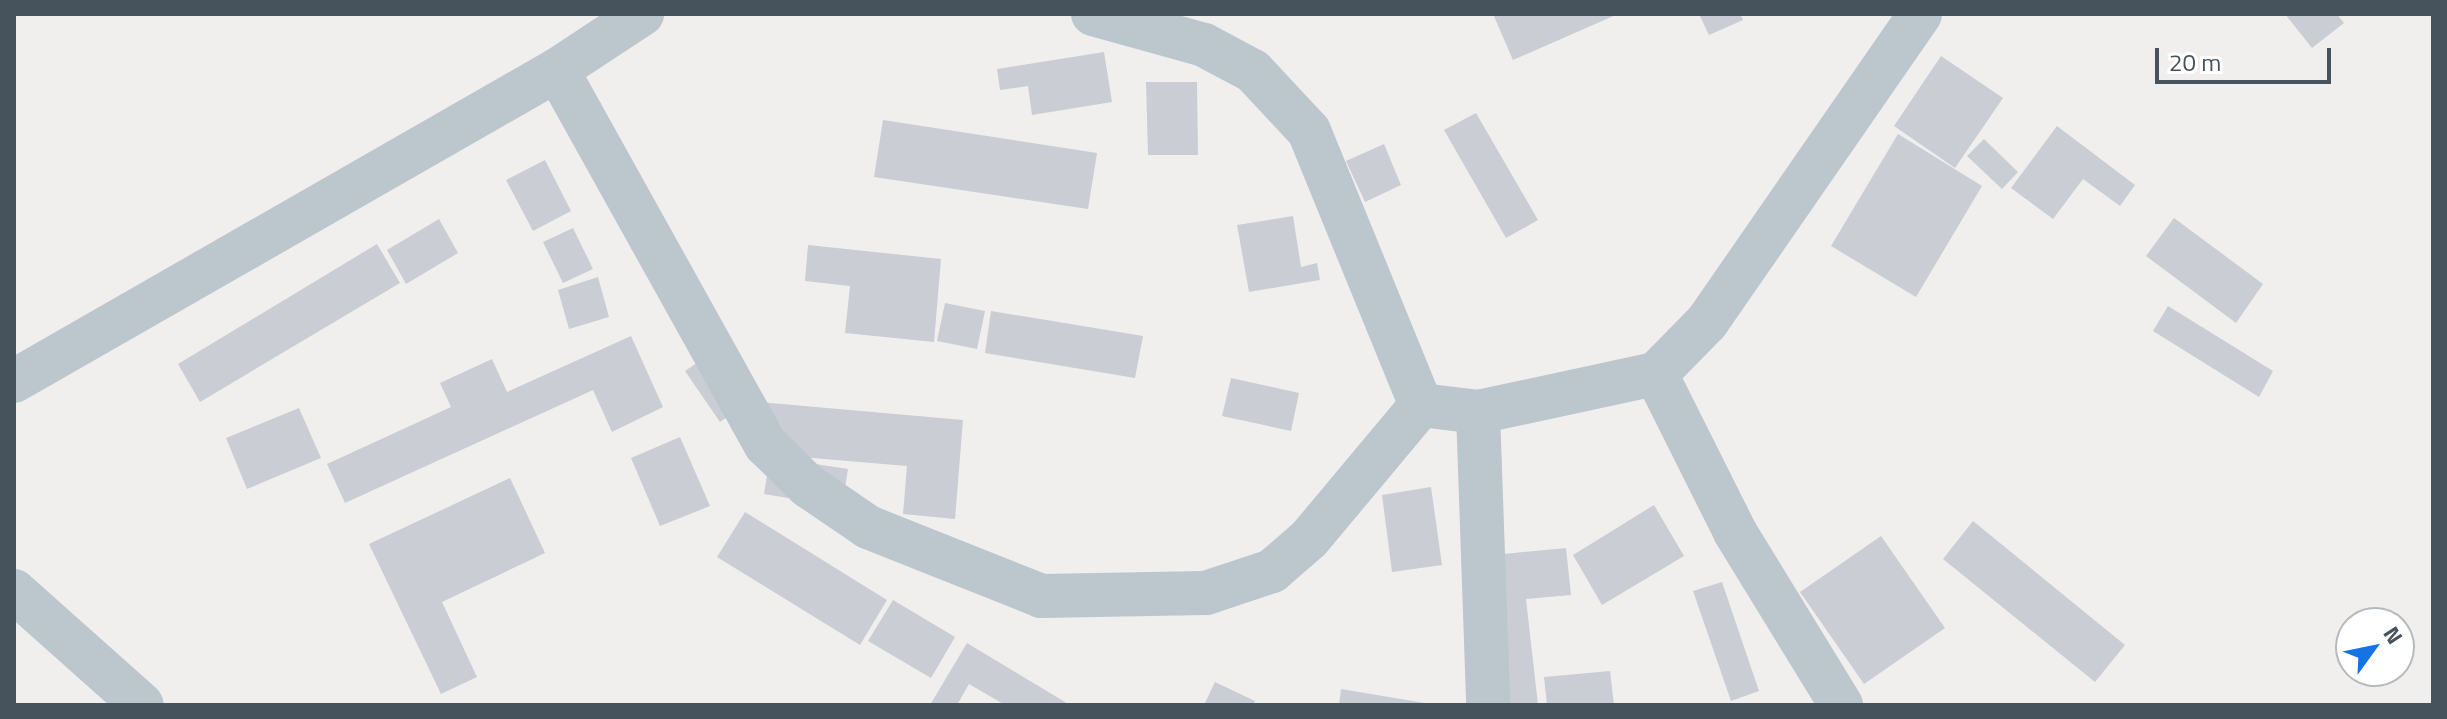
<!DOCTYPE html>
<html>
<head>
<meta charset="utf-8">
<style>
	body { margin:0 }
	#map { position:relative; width:2447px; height:719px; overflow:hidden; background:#f1eeee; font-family:"Titillium Web",sans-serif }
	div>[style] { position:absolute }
	.building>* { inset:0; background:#cacdd3 }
	.street>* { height:44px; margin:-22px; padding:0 22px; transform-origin:22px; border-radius:22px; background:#bcc6cd }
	span { translate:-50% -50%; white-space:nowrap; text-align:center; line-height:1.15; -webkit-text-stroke:7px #fff; paint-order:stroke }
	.frame { position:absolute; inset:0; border:16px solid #46525c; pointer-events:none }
	.north { position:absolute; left:2335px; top:607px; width:80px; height:80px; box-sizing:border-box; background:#fff; border:2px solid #b5babe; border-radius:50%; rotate:57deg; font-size:22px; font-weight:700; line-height:32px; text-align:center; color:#46525c }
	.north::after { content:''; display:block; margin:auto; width:28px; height:36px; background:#1573e4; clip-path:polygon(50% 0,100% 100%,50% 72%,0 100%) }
	.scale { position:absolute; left:2155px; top:48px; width:176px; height:36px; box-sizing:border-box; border:4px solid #46525c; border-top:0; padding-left:10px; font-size:24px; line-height:28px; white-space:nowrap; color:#46525c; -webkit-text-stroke:6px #fff; paint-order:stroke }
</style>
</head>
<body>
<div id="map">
	<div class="building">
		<div style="clip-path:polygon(1493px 14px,1618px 14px,1513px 60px)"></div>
		<div style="clip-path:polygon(1699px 14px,1740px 14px,1743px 20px,1709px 35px)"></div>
		<div style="clip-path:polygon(2285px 14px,2337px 14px,2344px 23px,2312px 48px)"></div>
		<div style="clip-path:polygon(1104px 52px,1112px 102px,1032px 115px,1028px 86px,1000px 90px,997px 69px)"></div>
		<div style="clip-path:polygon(1941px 56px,2003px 98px,1955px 168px,1894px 126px)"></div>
		<div style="clip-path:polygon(1146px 82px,1197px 82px,1198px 155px,1148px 155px)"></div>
		<div style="clip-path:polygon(1476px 113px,1538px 220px,1506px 238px,1444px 130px)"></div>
		<div style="clip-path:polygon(883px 120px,1097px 153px,1088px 209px,874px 177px)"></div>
		<div style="clip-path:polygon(2057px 126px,2135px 185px,2120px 206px,2083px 179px,2053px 219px,2011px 188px)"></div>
		<div style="clip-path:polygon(1898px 134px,1982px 186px,1916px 297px,1831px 246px)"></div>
		<div style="clip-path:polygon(1984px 139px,2018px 172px,2002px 189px,1967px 156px)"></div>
		<div style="clip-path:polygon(1384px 144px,1401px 185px,1365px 202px,1346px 161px)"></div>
		<div style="clip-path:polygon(545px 160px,571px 211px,533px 231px,506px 180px)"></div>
		<div style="clip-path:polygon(1293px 216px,1301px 267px,1317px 263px,1320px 280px,1249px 292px,1237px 225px)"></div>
		<div style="clip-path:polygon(2174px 218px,2263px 284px,2236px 323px,2146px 256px)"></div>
		<div style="clip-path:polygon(439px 219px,458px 253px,406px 284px,387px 250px)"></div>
		<div style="clip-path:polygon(573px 228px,593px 269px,563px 283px,543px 242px)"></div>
		<div style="clip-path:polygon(377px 244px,400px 283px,200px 402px,178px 364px)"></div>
		<div style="clip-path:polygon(808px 245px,941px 259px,934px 342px,845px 333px,850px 286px,805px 281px)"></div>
		<div style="clip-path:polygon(598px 277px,609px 317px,569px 329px,558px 290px)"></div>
		<div style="clip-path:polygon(945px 303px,985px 311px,977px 349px,937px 341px)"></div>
		<div style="clip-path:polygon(2168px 306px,2273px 371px,2259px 397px,2153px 331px)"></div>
		<div style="clip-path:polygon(991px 311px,1143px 336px,1135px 378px,985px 353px)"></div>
		<div style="clip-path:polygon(631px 336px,663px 407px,612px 432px,593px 390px,345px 503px,327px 464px,451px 407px,440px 383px,492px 359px,507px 392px)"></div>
		<div style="clip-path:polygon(707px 356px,742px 407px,720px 422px,685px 371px)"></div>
		<div style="clip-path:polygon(1231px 378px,1299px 393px,1291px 431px,1222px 416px)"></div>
		<div style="clip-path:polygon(758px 402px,963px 420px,955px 519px,903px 514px,907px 466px,754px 453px)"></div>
		<div style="clip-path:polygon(299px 408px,321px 458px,247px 489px,226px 438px)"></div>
		<div style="clip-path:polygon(680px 437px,710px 506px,660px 526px,631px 458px)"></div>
		<div style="clip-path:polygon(770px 457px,848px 469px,842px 507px,764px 494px)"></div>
		<div style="clip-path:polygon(510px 478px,545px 553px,442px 602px,477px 677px,441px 694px,369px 544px)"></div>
		<div style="clip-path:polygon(1431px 487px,1442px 565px,1392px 572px,1382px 495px)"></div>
		<div style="clip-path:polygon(1654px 505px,1684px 556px,1602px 605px,1573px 555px)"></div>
		<div style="clip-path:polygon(745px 512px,887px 600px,860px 645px,717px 557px)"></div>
		<div style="clip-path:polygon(1973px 521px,2125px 645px,2095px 682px,1943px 559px)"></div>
		<div style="clip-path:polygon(1881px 536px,1945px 628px,1864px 684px,1800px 592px)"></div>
		<div style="clip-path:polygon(1566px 548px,1571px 595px,1526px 599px,1538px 705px,1498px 705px,1483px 556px)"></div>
		<div style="clip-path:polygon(1722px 582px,1759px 691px,1731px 701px,1693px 591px)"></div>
		<div style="clip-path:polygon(893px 600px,955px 637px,931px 678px,868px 641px)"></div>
		<div style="clip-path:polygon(967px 643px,1070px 705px,1005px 705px,969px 684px,957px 705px,930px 705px)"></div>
		<div style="clip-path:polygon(1610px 671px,1614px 705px,1547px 705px,1544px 677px)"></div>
		<div style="clip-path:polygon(1215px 682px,1255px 701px,1253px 705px,1204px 705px)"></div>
		<div style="clip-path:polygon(1341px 689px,1425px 703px,1425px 705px,1339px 705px)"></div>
	</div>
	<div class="street">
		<div style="left:1093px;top:14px;width:115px;rotate:15.6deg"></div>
		<div style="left:1204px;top:45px;width:55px;rotate:28deg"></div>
		<div style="left:1253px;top:71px;width:82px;rotate:47deg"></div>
		<div style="left:1309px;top:131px;width:296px;rotate:67.8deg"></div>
		<div style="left:557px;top:70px;width:429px;rotate:60.9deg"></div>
		<div style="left:766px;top:445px;width:59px;rotate:44.3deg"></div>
		<div style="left:808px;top:486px;width:73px;rotate:34.3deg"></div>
		<div style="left:868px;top:527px;width:186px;rotate:21.7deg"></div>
		<div style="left:1041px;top:596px;width:165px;rotate:-1deg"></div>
		<div style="left:1206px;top:593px;width:70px;rotate:-18.4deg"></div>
		<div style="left:1272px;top:571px;width:49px;rotate:-40.9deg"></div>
		<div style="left:1309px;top:539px;width:175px;rotate:-50.1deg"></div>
		<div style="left:1656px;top:374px;width:177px;rotate:63.4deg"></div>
		<div style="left:1735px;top:532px;width:203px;rotate:58.5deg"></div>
		<div style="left:14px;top:381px;width:626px;rotate:-29.8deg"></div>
		<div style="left:557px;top:70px;width:102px;rotate:-33.4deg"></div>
		<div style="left:1421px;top:405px;width:57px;rotate:7deg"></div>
		<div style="left:1478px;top:412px;width:182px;rotate:-12.1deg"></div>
		<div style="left:1656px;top:374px;width:73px;rotate:-45.6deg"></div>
		<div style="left:1707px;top:322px;width:374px;rotate:-55.3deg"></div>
		<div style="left:1478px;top:412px;width:293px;rotate:88deg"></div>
		<div style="left:14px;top:591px;width:171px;rotate:41.7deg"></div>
	</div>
	<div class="frame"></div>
	<div class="north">N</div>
	<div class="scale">20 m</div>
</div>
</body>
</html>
